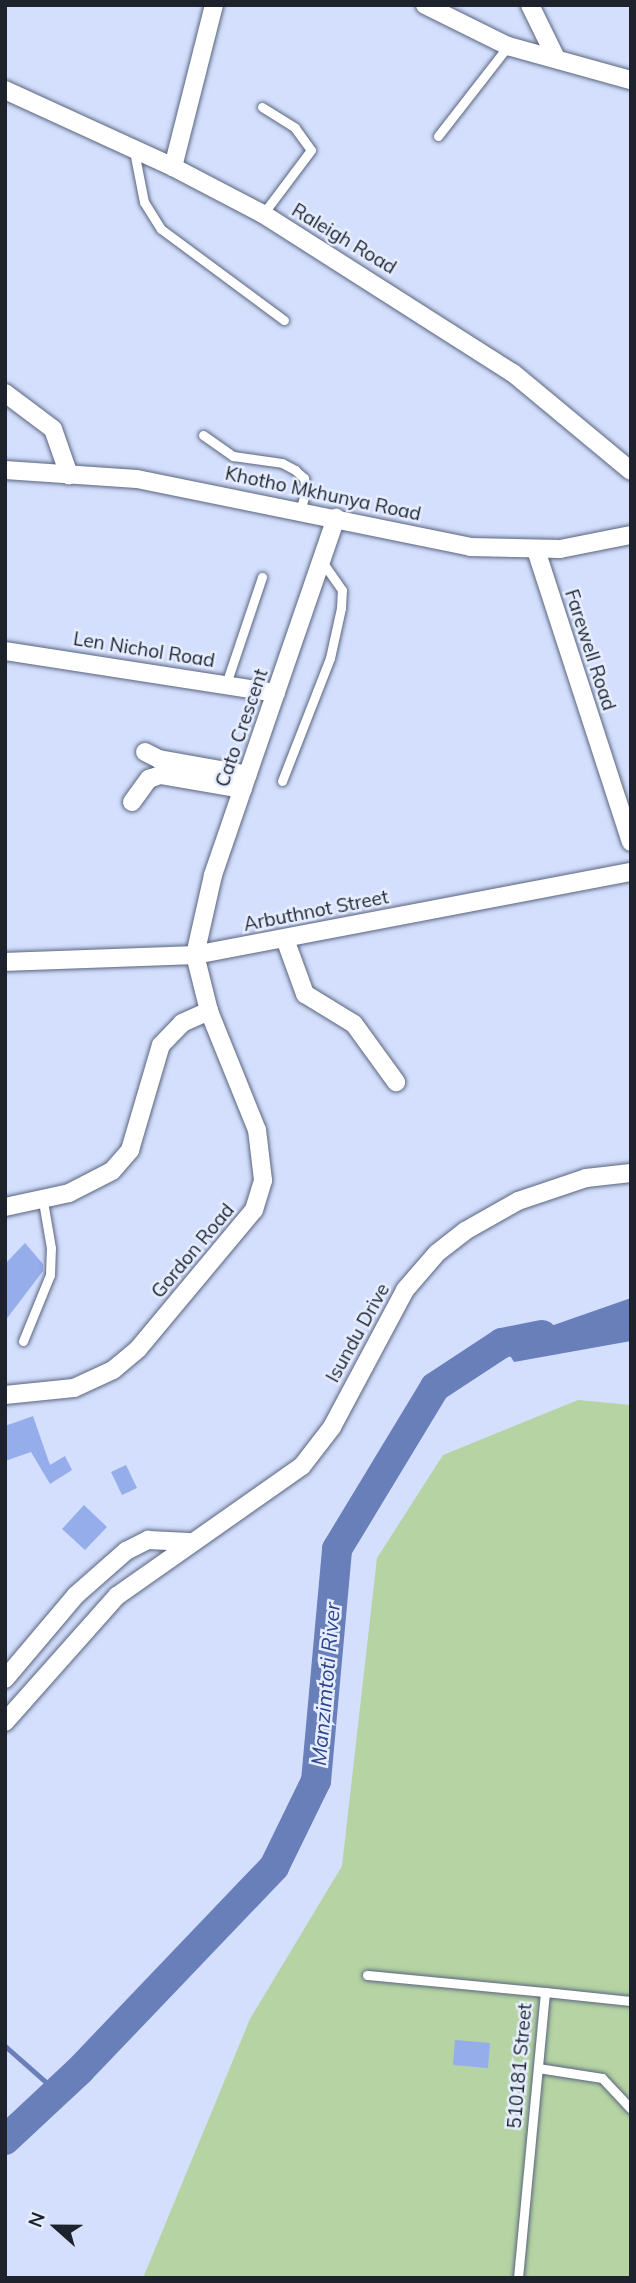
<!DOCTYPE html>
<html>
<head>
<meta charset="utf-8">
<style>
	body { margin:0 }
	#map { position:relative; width:636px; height:2283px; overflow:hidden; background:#d3dffd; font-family:Mulish,sans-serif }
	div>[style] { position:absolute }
	.green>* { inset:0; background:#b5d3a3 }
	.water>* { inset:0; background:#697fba }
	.stream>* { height:5px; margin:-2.5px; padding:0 2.5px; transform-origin:2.5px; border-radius:2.5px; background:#697fba }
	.river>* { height:30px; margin:-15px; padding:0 15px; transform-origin:15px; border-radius:15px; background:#697fba }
	.building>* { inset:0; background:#95adeb }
	.roads { filter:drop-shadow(0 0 2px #5a657e) drop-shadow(0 0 2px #5a657e) }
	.lane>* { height:9px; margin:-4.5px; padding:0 4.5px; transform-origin:4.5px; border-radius:4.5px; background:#fff }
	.street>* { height:18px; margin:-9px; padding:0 9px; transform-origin:9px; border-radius:9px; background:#fff }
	span { translate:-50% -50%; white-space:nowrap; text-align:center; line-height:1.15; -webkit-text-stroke:5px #e5edff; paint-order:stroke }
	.street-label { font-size:19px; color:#1d222d }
	.water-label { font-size:21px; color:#2d448c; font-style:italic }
	.frame { position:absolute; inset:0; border:7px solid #1d222d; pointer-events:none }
	.north { position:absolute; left:21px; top:2192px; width:70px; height:70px; -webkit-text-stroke:5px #e5edff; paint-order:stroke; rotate:291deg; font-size:19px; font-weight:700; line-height:28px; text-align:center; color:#1d222d }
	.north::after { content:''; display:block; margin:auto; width:24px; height:32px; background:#1d222d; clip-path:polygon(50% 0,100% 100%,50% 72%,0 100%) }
</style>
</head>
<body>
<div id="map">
	<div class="green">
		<div style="clip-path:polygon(578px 1400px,631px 1405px,631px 2278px,143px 2278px,250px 2019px,342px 1866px,377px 1558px,443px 1455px)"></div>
	</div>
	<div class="water">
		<div style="clip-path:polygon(631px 1298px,631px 1341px,514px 1362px,502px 1343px)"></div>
	</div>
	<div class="stream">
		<div style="left:5px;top:2046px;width:69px;rotate:41.5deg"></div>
	</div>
	<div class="river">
		<div style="left:5px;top:2140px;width:103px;rotate:-43deg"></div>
		<div style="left:80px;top:2070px;width:281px;rotate:-46.3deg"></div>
		<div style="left:274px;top:1867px;width:96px;rotate:-64deg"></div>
		<div style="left:316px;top:1781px;width:233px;rotate:-84.8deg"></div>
		<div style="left:337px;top:1549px;width:189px;rotate:-58.8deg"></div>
		<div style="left:435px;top:1387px;width:80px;rotate:-33.3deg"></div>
		<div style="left:502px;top:1343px;width:41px;rotate:-11.3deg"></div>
	</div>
	<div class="building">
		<div style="clip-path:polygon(25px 1243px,43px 1264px,43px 1271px,5px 1321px,5px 1264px)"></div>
		<div style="clip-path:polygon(33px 1416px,50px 1465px,65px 1456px,72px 1470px,50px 1484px,31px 1452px,5px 1461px,5px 1426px)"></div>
		<div style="clip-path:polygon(126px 1465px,137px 1488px,122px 1495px,111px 1472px)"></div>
		<div style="clip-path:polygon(84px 1505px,107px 1527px,85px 1550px,62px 1529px)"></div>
		<div style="clip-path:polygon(455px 2040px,490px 2043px,488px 2068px,453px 2065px)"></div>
	</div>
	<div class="roads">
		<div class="lane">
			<div style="left:262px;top:107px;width:39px;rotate:32deg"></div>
			<div style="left:295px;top:128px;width:27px;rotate:54deg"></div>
			<div style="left:311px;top:150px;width:80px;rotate:126.9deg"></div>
			<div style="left:438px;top:136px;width:114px;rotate:-52.1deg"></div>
			<div style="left:134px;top:151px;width:52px;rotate:78.9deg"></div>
			<div style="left:144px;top:202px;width:32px;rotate:58deg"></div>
			<div style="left:161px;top:229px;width:153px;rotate:36.5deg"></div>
			<div style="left:203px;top:435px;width:37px;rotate:35deg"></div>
			<div style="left:233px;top:456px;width:49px;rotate:8.1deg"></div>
			<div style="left:282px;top:463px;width:15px;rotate:28deg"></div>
			<div style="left:295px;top:470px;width:12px;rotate:42deg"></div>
			<div style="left:304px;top:478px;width:12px;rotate:81deg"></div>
			<div style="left:306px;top:490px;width:22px;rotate:106deg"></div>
			<div style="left:226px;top:684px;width:113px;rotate:-71.4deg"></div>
			<div style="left:282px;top:781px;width:132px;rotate:-68.7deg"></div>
			<div style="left:330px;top:658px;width:51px;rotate:-77.6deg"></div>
			<div style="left:341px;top:608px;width:18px;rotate:-87deg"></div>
			<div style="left:342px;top:590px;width:35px;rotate:-125deg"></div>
			<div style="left:23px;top:1341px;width:71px;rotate:-67.8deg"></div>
			<div style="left:50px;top:1275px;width:27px;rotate:-88deg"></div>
			<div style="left:51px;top:1248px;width:48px;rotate:-99.7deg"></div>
			<div style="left:367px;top:1975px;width:179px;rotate:5.5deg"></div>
			<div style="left:545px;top:1992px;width:287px;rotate:95.4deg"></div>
			<div style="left:545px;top:1992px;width:86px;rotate:6deg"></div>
			<div style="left:538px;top:2068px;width:65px;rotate:8.9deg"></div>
			<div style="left:602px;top:2078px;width:42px;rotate:46.9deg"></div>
		</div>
		<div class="street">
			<div style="left:425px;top:5px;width:93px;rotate:26.3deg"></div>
			<div style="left:508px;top:46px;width:128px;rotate:15.5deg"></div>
			<div style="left:530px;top:5px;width:57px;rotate:63.9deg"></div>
			<div style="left:5px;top:90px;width:185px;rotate:24.6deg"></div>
			<div style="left:173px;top:167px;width:102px;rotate:27.6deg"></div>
			<div style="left:263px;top:214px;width:296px;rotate:32.5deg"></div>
			<div style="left:513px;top:373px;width:153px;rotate:39.7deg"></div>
			<div style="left:173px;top:167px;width:167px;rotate:-75.8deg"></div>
			<div style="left:5px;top:393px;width:60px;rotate:36.9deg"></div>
			<div style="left:53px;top:429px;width:49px;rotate:70.8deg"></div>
			<div style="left:5px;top:470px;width:132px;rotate:3.9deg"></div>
			<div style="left:137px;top:479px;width:340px;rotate:11.5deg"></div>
			<div style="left:470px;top:547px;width:90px;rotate:1.3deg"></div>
			<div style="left:560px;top:549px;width:72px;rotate:-11.2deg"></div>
			<div style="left:536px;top:550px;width:307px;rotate:72deg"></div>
			<div style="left:5px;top:651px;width:274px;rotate:8.8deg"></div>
			<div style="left:145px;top:752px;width:16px;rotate:27deg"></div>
			<div style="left:159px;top:759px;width:90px;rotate:10.2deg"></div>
			<div style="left:132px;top:802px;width:29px;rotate:-54deg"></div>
			<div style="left:149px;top:779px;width:12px;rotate:-20deg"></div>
			<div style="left:160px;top:775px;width:84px;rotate:9.6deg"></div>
			<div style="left:285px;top:939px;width:59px;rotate:70deg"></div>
			<div style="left:305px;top:994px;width:57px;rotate:31.5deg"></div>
			<div style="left:354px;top:1024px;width:72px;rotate:54.1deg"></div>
			<div style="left:5px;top:962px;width:190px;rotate:-2.1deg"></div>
			<div style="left:195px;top:955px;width:444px;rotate:-10.8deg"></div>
			<div style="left:5px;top:1207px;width:66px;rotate:-12.3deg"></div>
			<div style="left:69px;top:1193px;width:48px;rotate:-27.1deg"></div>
			<div style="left:112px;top:1171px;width:28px;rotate:-49deg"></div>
			<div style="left:130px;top:1150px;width:109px;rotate:-73.6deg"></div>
			<div style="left:161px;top:1045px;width:30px;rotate:-46deg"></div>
			<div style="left:182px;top:1023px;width:30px;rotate:-24deg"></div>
			<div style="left:5px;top:1395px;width:69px;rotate:-5.8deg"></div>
			<div style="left:74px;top:1388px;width:43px;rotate:-24.8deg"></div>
			<div style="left:113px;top:1370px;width:33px;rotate:-40deg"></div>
			<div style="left:138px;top:1349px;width:181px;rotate:-50.2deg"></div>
			<div style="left:254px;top:1210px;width:31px;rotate:-73deg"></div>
			<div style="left:263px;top:1180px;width:50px;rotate:-96.8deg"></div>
			<div style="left:257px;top:1130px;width:128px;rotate:-112deg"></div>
			<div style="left:209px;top:1011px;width:58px;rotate:-104deg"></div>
			<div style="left:195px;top:955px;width:82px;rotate:-77.3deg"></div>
			<div style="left:213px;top:875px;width:378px;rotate:-71deg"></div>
			<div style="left:5px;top:1679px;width:110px;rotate:-49.8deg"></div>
			<div style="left:76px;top:1595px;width:67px;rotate:-41.3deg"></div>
			<div style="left:126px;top:1551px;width:25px;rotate:-27deg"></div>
			<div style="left:148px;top:1540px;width:41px;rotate:2.8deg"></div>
			<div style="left:5px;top:1722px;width:169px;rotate:-48.4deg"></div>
			<div style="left:117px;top:1596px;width:226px;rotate:-35.1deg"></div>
			<div style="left:302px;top:1466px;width:49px;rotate:-52.4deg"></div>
			<div style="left:332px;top:1427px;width:155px;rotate:-61.9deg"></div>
			<div style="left:405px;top:1290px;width:49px;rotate:-49.1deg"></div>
			<div style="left:437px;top:1253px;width:36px;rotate:-38deg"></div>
			<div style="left:465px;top:1231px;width:61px;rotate:-29.5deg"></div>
			<div style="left:518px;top:1201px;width:72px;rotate:-18.7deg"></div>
			<div style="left:586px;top:1178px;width:45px;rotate:-6.3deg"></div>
		</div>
	</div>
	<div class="street-label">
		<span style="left:344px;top:239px;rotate:31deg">Raleigh Road</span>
		<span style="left:323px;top:494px;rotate:12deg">Khotho Mkhunya Road</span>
		<span style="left:144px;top:650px;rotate:9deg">Len Nichol Road</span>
		<span style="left:590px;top:650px;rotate:72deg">Farewell Road</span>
		<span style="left:242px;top:728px;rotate:-71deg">Cato Crescent</span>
		<span style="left:316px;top:911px;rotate:-11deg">Arbuthnot Street</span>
		<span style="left:193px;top:1251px;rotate:-50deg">Gordon Road</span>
		<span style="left:358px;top:1333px;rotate:-61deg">Isundu Drive</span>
		<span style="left:520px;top:2066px;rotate:-85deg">510181 Street</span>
	</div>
	<div class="water-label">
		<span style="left:325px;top:1684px;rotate:-85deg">Manzimtoti River</span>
	</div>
	<div class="frame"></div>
	<div class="north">N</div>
</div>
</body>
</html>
